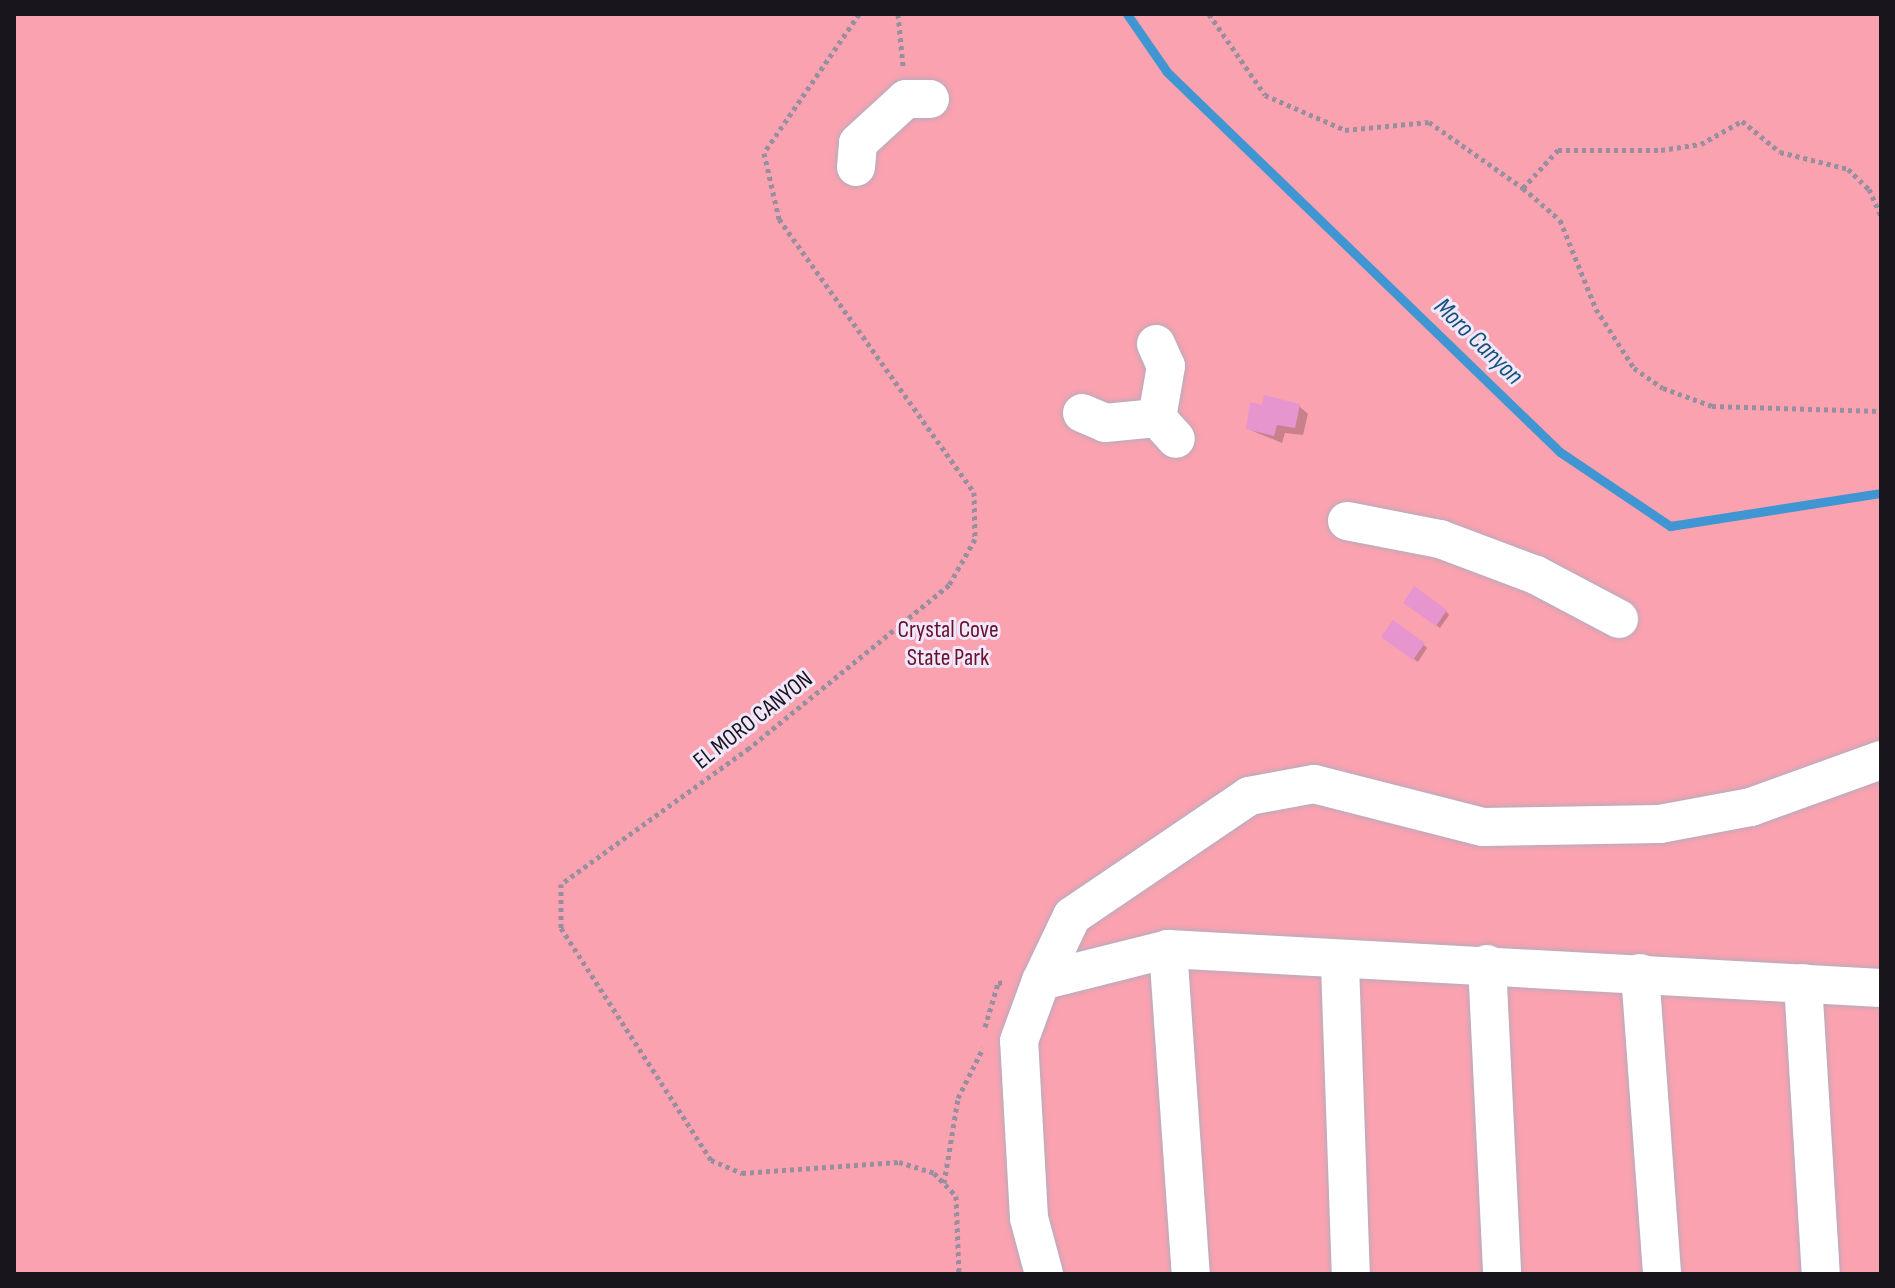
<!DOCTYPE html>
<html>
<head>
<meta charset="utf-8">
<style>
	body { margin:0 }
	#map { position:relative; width:1895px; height:1288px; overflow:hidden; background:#e3d9ee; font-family:"Sofia Sans Condensed",sans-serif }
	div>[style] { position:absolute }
	.green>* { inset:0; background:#faa2af }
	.shadow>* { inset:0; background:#0003 }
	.stream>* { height:9px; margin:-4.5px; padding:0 4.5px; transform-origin:4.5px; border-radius:4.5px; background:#4096d2 }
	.building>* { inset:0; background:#e795ce }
	.path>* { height:5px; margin-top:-2.5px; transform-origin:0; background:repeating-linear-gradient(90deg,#978f9f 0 4px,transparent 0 8px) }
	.roads { filter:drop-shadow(0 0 2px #b5abbf) drop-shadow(0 0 2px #b5abbf) }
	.minor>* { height:38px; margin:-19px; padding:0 19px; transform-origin:19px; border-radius:19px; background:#fff }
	span { translate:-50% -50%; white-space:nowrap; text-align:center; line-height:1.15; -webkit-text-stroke:6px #f0e7fb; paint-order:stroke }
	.park-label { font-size:24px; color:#69102a }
	.street-label { font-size:24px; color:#19151c }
	.water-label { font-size:26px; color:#13527b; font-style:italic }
	.frame { position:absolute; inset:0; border:16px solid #19151c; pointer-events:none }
</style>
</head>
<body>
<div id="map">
	<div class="green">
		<div style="clip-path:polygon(14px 14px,1881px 14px,1881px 1274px,14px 1274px)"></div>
	</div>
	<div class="shadow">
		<div style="clip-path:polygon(1299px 406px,1308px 414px,1303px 435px,1285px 433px,1282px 443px,1248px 429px,1264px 407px)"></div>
		<div style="clip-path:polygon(1409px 606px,1446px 611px,1449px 615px,1440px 628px)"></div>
		<div style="clip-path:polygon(1387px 640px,1424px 645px,1427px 648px,1418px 662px)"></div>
	</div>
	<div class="stream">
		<div style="left:1127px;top:14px;width:70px;rotate:55.4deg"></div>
		<div style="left:1167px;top:72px;width:547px;rotate:44.04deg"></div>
		<div style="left:1560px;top:452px;width:133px;rotate:33.9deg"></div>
		<div style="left:1670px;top:526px;width:214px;rotate:-8.9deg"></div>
	</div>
	<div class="building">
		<div style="clip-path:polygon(1264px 395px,1300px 404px,1295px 428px,1277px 425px,1274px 436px,1246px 429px,1250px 402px,1262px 405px)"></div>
		<div style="clip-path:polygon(1414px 586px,1447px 610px,1436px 626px,1403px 603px)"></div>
		<div style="clip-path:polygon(1393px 620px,1425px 643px,1413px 660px,1381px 637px)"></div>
	</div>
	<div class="path">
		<div style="left:859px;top:14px;width:168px;rotate:124.4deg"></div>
		<div style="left:764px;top:153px;width:68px;rotate:77.2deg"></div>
		<div style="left:779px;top:219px;width:335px;rotate:54.5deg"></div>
		<div style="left:974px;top:492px;width:47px;rotate:88.8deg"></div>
		<div style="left:975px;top:539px;width:53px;rotate:119.5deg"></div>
		<div style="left:949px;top:585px;width:258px;rotate:140.8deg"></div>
		<div style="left:749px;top:748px;width:232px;rotate:144.1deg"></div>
		<div style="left:561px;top:884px;width:44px;rotate:90deg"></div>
		<div style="left:561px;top:928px;width:276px;rotate:57.1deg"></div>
		<div style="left:711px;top:1160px;width:34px;rotate:23deg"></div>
		<div style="left:742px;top:1173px;width:157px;rotate:-4deg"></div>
		<div style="left:899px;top:1162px;width:37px;rotate:17deg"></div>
		<div style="left:934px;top:1173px;width:32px;rotate:46deg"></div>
		<div style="left:956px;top:1196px;width:78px;rotate:87.8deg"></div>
		<div style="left:898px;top:14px;width:52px;rotate:84.5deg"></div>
		<div style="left:1209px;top:14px;width:98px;rotate:55.3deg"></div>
		<div style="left:1265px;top:95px;width:87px;rotate:23.6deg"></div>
		<div style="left:1345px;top:130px;width:84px;rotate:-5.4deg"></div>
		<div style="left:1429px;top:122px;width:115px;rotate:35.1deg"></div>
		<div style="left:1523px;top:188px;width:52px;rotate:-47.4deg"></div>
		<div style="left:1558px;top:150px;width:103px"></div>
		<div style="left:1661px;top:150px;width:40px;rotate:-8.5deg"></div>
		<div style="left:1701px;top:144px;width:47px;rotate:-29.3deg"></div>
		<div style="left:1742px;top:121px;width:49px;rotate:39.2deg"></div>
		<div style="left:1780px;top:152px;width:70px;rotate:14deg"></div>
		<div style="left:1848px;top:169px;width:29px;rotate:44deg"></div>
		<div style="left:1869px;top:189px;width:30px;rotate:66deg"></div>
		<div style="left:1523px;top:188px;width:49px;rotate:40.9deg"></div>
		<div style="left:1560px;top:220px;width:96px;rotate:68deg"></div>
		<div style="left:1596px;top:309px;width:70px;rotate:57.2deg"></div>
		<div style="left:1634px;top:368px;width:35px;rotate:35deg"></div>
		<div style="left:1663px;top:388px;width:52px;rotate:20.2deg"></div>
		<div style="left:1712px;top:406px;width:169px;rotate:1.7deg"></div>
		<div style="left:985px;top:1027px;width:46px;rotate:-73.5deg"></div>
		<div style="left:998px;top:983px;width:7px;rotate:-8deg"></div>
		<div style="left:944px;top:1183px;width:86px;rotate:-80.6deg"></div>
		<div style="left:958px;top:1098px;width:56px;rotate:-63.4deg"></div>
	</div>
	<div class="roads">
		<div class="minor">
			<div style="left:856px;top:167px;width:24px;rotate:-85deg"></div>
			<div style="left:858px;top:143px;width:65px;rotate:-42.5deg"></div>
			<div style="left:906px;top:99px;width:24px"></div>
			<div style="left:1156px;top:344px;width:24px;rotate:66deg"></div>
			<div style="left:1166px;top:366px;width:53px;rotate:99.8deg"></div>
			<div style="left:1082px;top:413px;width:25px;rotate:23deg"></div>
			<div style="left:1105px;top:423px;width:52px;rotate:-5.5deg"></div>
			<div style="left:1157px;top:418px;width:28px;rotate:48deg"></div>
			<div style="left:1347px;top:521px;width:95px;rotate:11deg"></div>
			<div style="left:1440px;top:539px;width:103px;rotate:20.6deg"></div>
			<div style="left:1536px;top:575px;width:94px;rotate:27.9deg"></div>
			<div style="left:1168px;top:949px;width:326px;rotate:86deg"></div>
			<div style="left:1340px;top:964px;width:310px;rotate:88deg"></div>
			<div style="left:1487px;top:964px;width:310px;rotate:87.2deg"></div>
			<div style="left:1640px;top:973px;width:302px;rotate:85.8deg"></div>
			<div style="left:1041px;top:981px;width:131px;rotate:-14.1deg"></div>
			<div style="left:1168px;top:949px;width:714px;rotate:3.13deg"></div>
			<div style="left:1803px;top:983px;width:292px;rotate:86.5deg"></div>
			<div style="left:1044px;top:1274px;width:58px;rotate:-105deg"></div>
			<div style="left:1029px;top:1218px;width:177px;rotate:-93.2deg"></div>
			<div style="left:1019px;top:1041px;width:64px;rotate:-69.9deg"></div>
			<div style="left:1041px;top:981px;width:72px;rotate:-64.5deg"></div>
			<div style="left:1072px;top:916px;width:214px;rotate:-34.1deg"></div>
			<div style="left:1249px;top:796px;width:66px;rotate:-10.5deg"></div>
			<div style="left:1314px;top:784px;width:174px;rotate:14.3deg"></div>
			<div style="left:1483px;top:827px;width:177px;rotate:-1deg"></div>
			<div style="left:1660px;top:824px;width:93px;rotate:-10.6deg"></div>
			<div style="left:1751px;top:807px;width:138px;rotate:-19.9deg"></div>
		</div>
	</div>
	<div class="park-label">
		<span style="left:948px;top:644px">Crystal Cove<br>State Park</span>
	</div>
	<div class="street-label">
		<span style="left:753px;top:720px;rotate:-38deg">EL MORO CANYON</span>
	</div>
	<div class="water-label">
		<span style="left:1478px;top:342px;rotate:44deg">Moro Canyon</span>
	</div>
	<div class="frame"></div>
</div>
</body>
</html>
